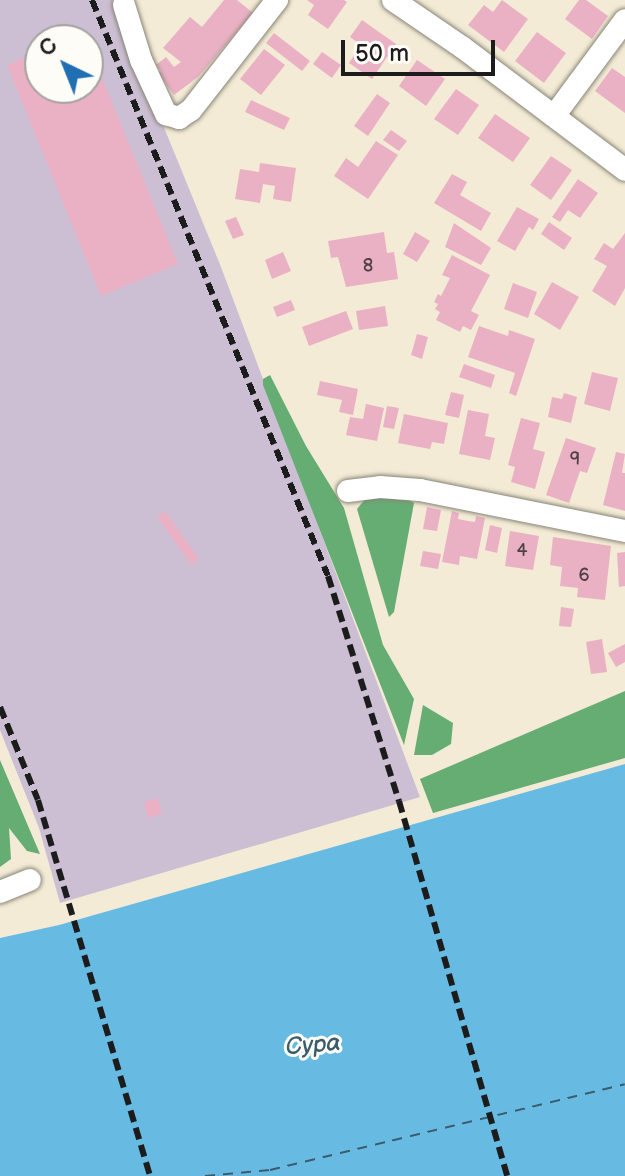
<!DOCTYPE html>
<html>
<head>
<meta charset="utf-8">
<style>
	body { margin:0 }
	#map { position:relative; width:625px; height:1176px; overflow:hidden; background:#f3ebd5; font-family:"Balsamiq Sans",sans-serif }
	div>[style] { position:absolute }
	.industrial>* { inset:0; background:#ccbfd4 }
	.forest>* { inset:0; background:#66ad74 }
	.water>* { inset:0; background:#67bbe3 }
	.ferry>* { height:2px; margin-top:-1px; transform-origin:0; background:repeating-linear-gradient(90deg,#3a5c6c 0 10px,transparent 0 18px) }
	.building>* { inset:0; background:#eab1c5 }
	.roads { filter:drop-shadow(0 0 2px #888478) drop-shadow(0 0 2px #888478) }
	.minor>* { height:22px; margin:-11px; padding:0 11px; transform-origin:11px; border-radius:11px; background:#fff }
	.rail>* { height:6px; margin-top:-3px; transform-origin:0; background:repeating-linear-gradient(90deg,#1c1c1c 0 12px,transparent 0 18px) }
	span { translate:-50% -50%; white-space:nowrap; text-align:center; line-height:1.15; -webkit-text-stroke:6px #fdfcf7; paint-order:stroke }
	.number-label { font-size:18px; color:#504146 }
	.number-label span { -webkit-text-stroke-width:0 }
	.water-label { font-size:24px; color:#3a5c6c; font-style:italic }
	.north { position:absolute; left:24px; top:24px; width:80px; height:80px; box-sizing:border-box; background:#fdfcf7; border:2px solid #a3a29f; border-radius:50%; rotate:317deg; font-size:22px; font-weight:700; line-height:32px; text-align:center; color:#1c1c1c }
	.north::after { content:''; display:block; margin:auto; width:28px; height:36px; background:#1f6fb2; clip-path:polygon(50% 0,100% 100%,50% 72%,0 100%) }
	.scale { position:absolute; left:341px; top:40px; width:154px; height:36px; box-sizing:border-box; border:4px solid #1c1c1c; border-top:0; padding-left:10px; font-size:24px; line-height:28px; white-space:nowrap; color:#1c1c1c; -webkit-text-stroke:6px #fdfcf7; paint-order:stroke }
</style>
</head>
<body>
<div id="map">
	<div class="industrial">
		<div style="clip-path:polygon(evenodd,0 0,112px 0,221px 267px,420px 797px,60px 903px,39px 828px,0 730px,0 0,40px 40px,88px 40px,88px 88px,40px 88px,40px 40px)"></div>
	</div>
	<div class="forest">
		<div style="clip-path:polygon(270px 375px,306px 446px,344px 508px,383px 645px,414px 699px,404px 745px,263px 385px,263px 379px)"></div>
		<div style="clip-path:polygon(403px 496px,414px 503px,394px 612px,389px 617px,357px 509px,366px 498px)"></div>
		<div style="clip-path:polygon(625px 691px,625px 758px,433px 813px,420px 779px)"></div>
		<div style="clip-path:polygon(423px 705px,453px 723px,451px 744px,432px 755px,414px 755px)"></div>
		<div style="clip-path:polygon(0 760px,40px 854px,27px 851px,9px 828px,11px 859px,0 867px)"></div>
	</div>
	<div class="water">
		<div style="clip-path:polygon(625px 764px,625px 1176px,0 1176px,0 938px,59px 925px)"></div>
	</div>
	<div class="ferry">
		<div style="left:205px;top:1176px;width:65px;rotate:-5.3deg"></div>
		<div style="left:270px;top:1170px;width:365px;rotate:-13.6deg"></div>
	</div>
	<div class="building">
		<div style="clip-path:polygon(224px 0,237px 0,253px 13px,198px 77px,174px 95px,158px 73px,161px 71px,156px 65px,166px 57px,174px 67px,181px 62px,163px 48px,190px 17px,202px 27px)"></div>
		<div style="clip-path:polygon(307px 0,344px 0,347px 2px,328px 29px,308px 15px,314px 5px)"></div>
		<div style="clip-path:polygon(502px 0,528px 19px,504px 52px,468px 25px,484px 5px,493px 12px)"></div>
		<div style="clip-path:polygon(579px 0,586px 0,608px 16px,592px 39px,565px 19px)"></div>
		<div style="clip-path:polygon(362px 20px,396px 44px,372px 79px,349px 63px,361px 45px,350px 37px)"></div>
		<div style="clip-path:polygon(537px 32px,566px 53px,544px 83px,515px 61px)"></div>
		<div style="clip-path:polygon(274px 33px,310px 61px,302px 71px,266px 43px)"></div>
		<div style="clip-path:polygon(88px 44px,178px 264px,101px 296px,7px 65px,40px 51px,40px 88px,88px 88px)"></div>
		<div style="clip-path:polygon(264px 49px,285px 65px,261px 95px,240px 79px)"></div>
		<div style="clip-path:polygon(322px 52px,341px 65px,332px 78px,313px 64px)"></div>
		<div style="clip-path:polygon(417px 60px,445px 79px,426px 106px,399px 86px)"></div>
		<div style="clip-path:polygon(612px 68px,625px 77px,625px 113px,595px 91px)"></div>
		<div style="clip-path:polygon(456px 89px,479px 105px,458px 135px,434px 119px)"></div>
		<div style="clip-path:polygon(377px 94px,390px 103px,368px 136px,354px 126px)"></div>
		<div style="clip-path:polygon(251px 100px,290px 118px,284px 130px,245px 112px)"></div>
		<div style="clip-path:polygon(495px 114px,530px 138px,513px 162px,478px 138px)"></div>
		<div style="clip-path:polygon(391px 130px,407px 141px,399px 151px,383px 140px)"></div>
		<div style="clip-path:polygon(376px 141px,398px 155px,368px 199px,334px 176px,346px 158px,358px 167px)"></div>
		<div style="clip-path:polygon(551px 156px,572px 170px,551px 200px,530px 185px)"></div>
		<div style="clip-path:polygon(260px 163px,296px 168px,291px 202px,273px 199px,275px 186px,263px 184px,260px 203px,235px 199px,240px 169px,259px 172px)"></div>
		<div style="clip-path:polygon(452px 174px,467px 182px,460px 195px,491px 213px,481px 231px,434px 203px)"></div>
		<div style="clip-path:polygon(578px 179px,598px 193px,580px 218px,568px 210px,560px 222px,552px 217px)"></div>
		<div style="clip-path:polygon(517px 207px,539px 219px,533px 230px,529px 227px,515px 251px,497px 241px)"></div>
		<div style="clip-path:polygon(236px 217px,244px 235px,233px 239px,225px 221px)"></div>
		<div style="clip-path:polygon(549px 222px,572px 238px,564px 250px,541px 234px)"></div>
		<div style="clip-path:polygon(454px 223px,491px 248px,481px 265px,445px 247px)"></div>
		<div style="clip-path:polygon(384px 232px,387px 253px,394px 252px,398px 279px,346px 287px,338px 257px,331px 258px,328px 241px)"></div>
		<div style="clip-path:polygon(415px 232px,430px 241px,417px 262px,403px 254px)"></div>
		<div style="clip-path:polygon(625px 233px,625px 288px,615px 306px,592px 291px,607px 266px,594px 259px,604px 243px,613px 249px)"></div>
		<div style="clip-path:polygon(283px 252px,291px 271px,272px 279px,265px 260px)"></div>
		<div style="clip-path:polygon(452px 255px,490px 275px,471px 311px,479px 315px,471px 330px,463px 326px,460px 332px,436px 320px,440px 312px,435px 309px,438px 304px,434px 302px,438px 294px,441px 296px,450px 278px,442px 275px)"></div>
		<div style="clip-path:polygon(552px 282px,579px 297px,560px 330px,534px 314px)"></div>
		<div style="clip-path:polygon(513px 283px,537px 292px,528px 318px,504px 309px)"></div>
		<div style="clip-path:polygon(291px 300px,295px 310px,277px 317px,273px 307px)"></div>
		<div style="clip-path:polygon(385px 306px,388px 326px,359px 330px,356px 311px)"></div>
		<div style="clip-path:polygon(346px 311px,353px 329px,309px 346px,302px 327px)"></div>
		<div style="clip-path:polygon(479px 326px,508px 336px,509px 330px,535px 339px,516px 396px,509px 393px,515px 373px,468px 357px)"></div>
		<div style="clip-path:polygon(417px 334px,428px 337px,422px 359px,411px 355px)"></div>
		<div style="clip-path:polygon(464px 364px,495px 375px,491px 388px,459px 377px)"></div>
		<div style="clip-path:polygon(592px 372px,618px 378px,610px 411px,584px 404px)"></div>
		<div style="clip-path:polygon(320px 381px,358px 389px,353px 415px,339px 412px,342px 400px,317px 395px)"></div>
		<div style="clip-path:polygon(451px 392px,464px 395px,459px 418px,445px 415px)"></div>
		<div style="clip-path:polygon(564px 393px,577px 397px,571px 423px,548px 417px,552px 397px,562px 399px)"></div>
		<div style="clip-path:polygon(366px 404px,384px 408px,377px 441px,346px 435px,350px 417px,363px 419px)"></div>
		<div style="clip-path:polygon(387px 406px,399px 408px,394px 429px,383px 427px)"></div>
		<div style="clip-path:polygon(468px 410px,489px 414px,485px 436px,495px 438px,490px 460px,459px 454px)"></div>
		<div style="clip-path:polygon(404px 414px,448px 423px,444px 444px,432px 442px,430px 449px,398px 443px)"></div>
		<div style="clip-path:polygon(521px 418px,540px 423px,533px 449px,545px 452px,535px 489px,511px 482px,515px 467px,508px 465px)"></div>
		<div style="clip-path:polygon(566px 438px,596px 448px,587px 473px,580px 471px,569px 503px,546px 495px)"></div>
		<div style="clip-path:polygon(616px 452px,625px 454px,622px 473px,625px 473px,625px 511px,603px 505px)"></div>
		<div style="clip-path:polygon(427px 507px,441px 510px,437px 531px,423px 529px)"></div>
		<div style="clip-path:polygon(165px 511px,199px 559px,191px 565px,157px 517px)"></div>
		<div style="clip-path:polygon(452px 511px,459px 513px,458px 519px,468px 521px,475px 522px,476px 516px,485px 518px,477px 559px,460px 556px,459px 565px,442px 562px)"></div>
		<div style="clip-path:polygon(490px 525px,502px 528px,497px 553px,485px 550px)"></div>
		<div style="clip-path:polygon(510px 531px,539px 536px,533px 570px,505px 566px)"></div>
		<div style="clip-path:polygon(553px 537px,611px 546px,605px 600px,577px 597px,578px 588px,560px 586px,562px 567px,550px 565px)"></div>
		<div style="clip-path:polygon(423px 551px,441px 554px,438px 569px,420px 566px)"></div>
		<div style="clip-path:polygon(625px 552px,625px 586px,619px 587px,617px 553px)"></div>
		<div style="clip-path:polygon(561px 607px,574px 609px,571px 627px,559px 626px)"></div>
		<div style="clip-path:polygon(602px 639px,607px 672px,591px 674px,586px 642px)"></div>
		<div style="clip-path:polygon(625px 644px,625px 662px,616px 667px,608px 653px)"></div>
		<div style="clip-path:polygon(158px 798px,162px 814px,148px 818px,144px 802px)"></div>
	</div>
	<div class="roads">
		<div class="minor">
			<div style="left:393px;top:0;width:83px;rotate:34.3deg"></div>
			<div style="left:462px;top:47px;width:204px;rotate:37deg"></div>
			<div style="left:124px;top:5px;width:58px;rotate:72.8deg"></div>
			<div style="left:141px;top:60px;width:60px;rotate:65.2deg"></div>
			<div style="left:166px;top:114px;width:14px;rotate:17deg"></div>
			<div style="left:179px;top:118px;width:14px;rotate:-34deg"></div>
			<div style="left:191px;top:110px;width:140px;rotate:-52deg"></div>
			<div style="left:554px;top:116px;width:119px;rotate:-53.5deg"></div>
			<div style="left:348px;top:491px;width:32px;rotate:-7deg"></div>
			<div style="left:380px;top:487px;width:40px;rotate:4.3deg"></div>
			<div style="left:420px;top:490px;width:209px;rotate:11.3deg"></div>
			<div style="left:0;top:892px;width:32px;rotate:-22deg"></div>
		</div>
	</div>
	<div class="rail">
		<div style="left:92px;top:0;width:622px;rotate:67.72deg"></div>
		<div style="left:328px;top:576px;width:236px;rotate:72.5deg"></div>
		<div style="left:399px;top:801px;width:390px;rotate:73.9deg"></div>
		<div style="left:0;top:707px;width:100px;rotate:67.8deg"></div>
		<div style="left:38px;top:800px;width:392px;rotate:73.4deg"></div>
	</div>
	<div class="number-label">
		<span style="left:368px;top:266px">8</span>
		<span style="left:575px;top:460px">9</span>
		<span style="left:522px;top:551px">4</span>
		<span style="left:584px;top:576px">6</span>
	</div>
	<div class="water-label">
		<span style="left:313px;top:1045px;rotate:-5deg">Сура</span>
	</div>
	<div class="north">С</div>
	<div class="scale">50 m</div>
</div>
</body>
</html>
